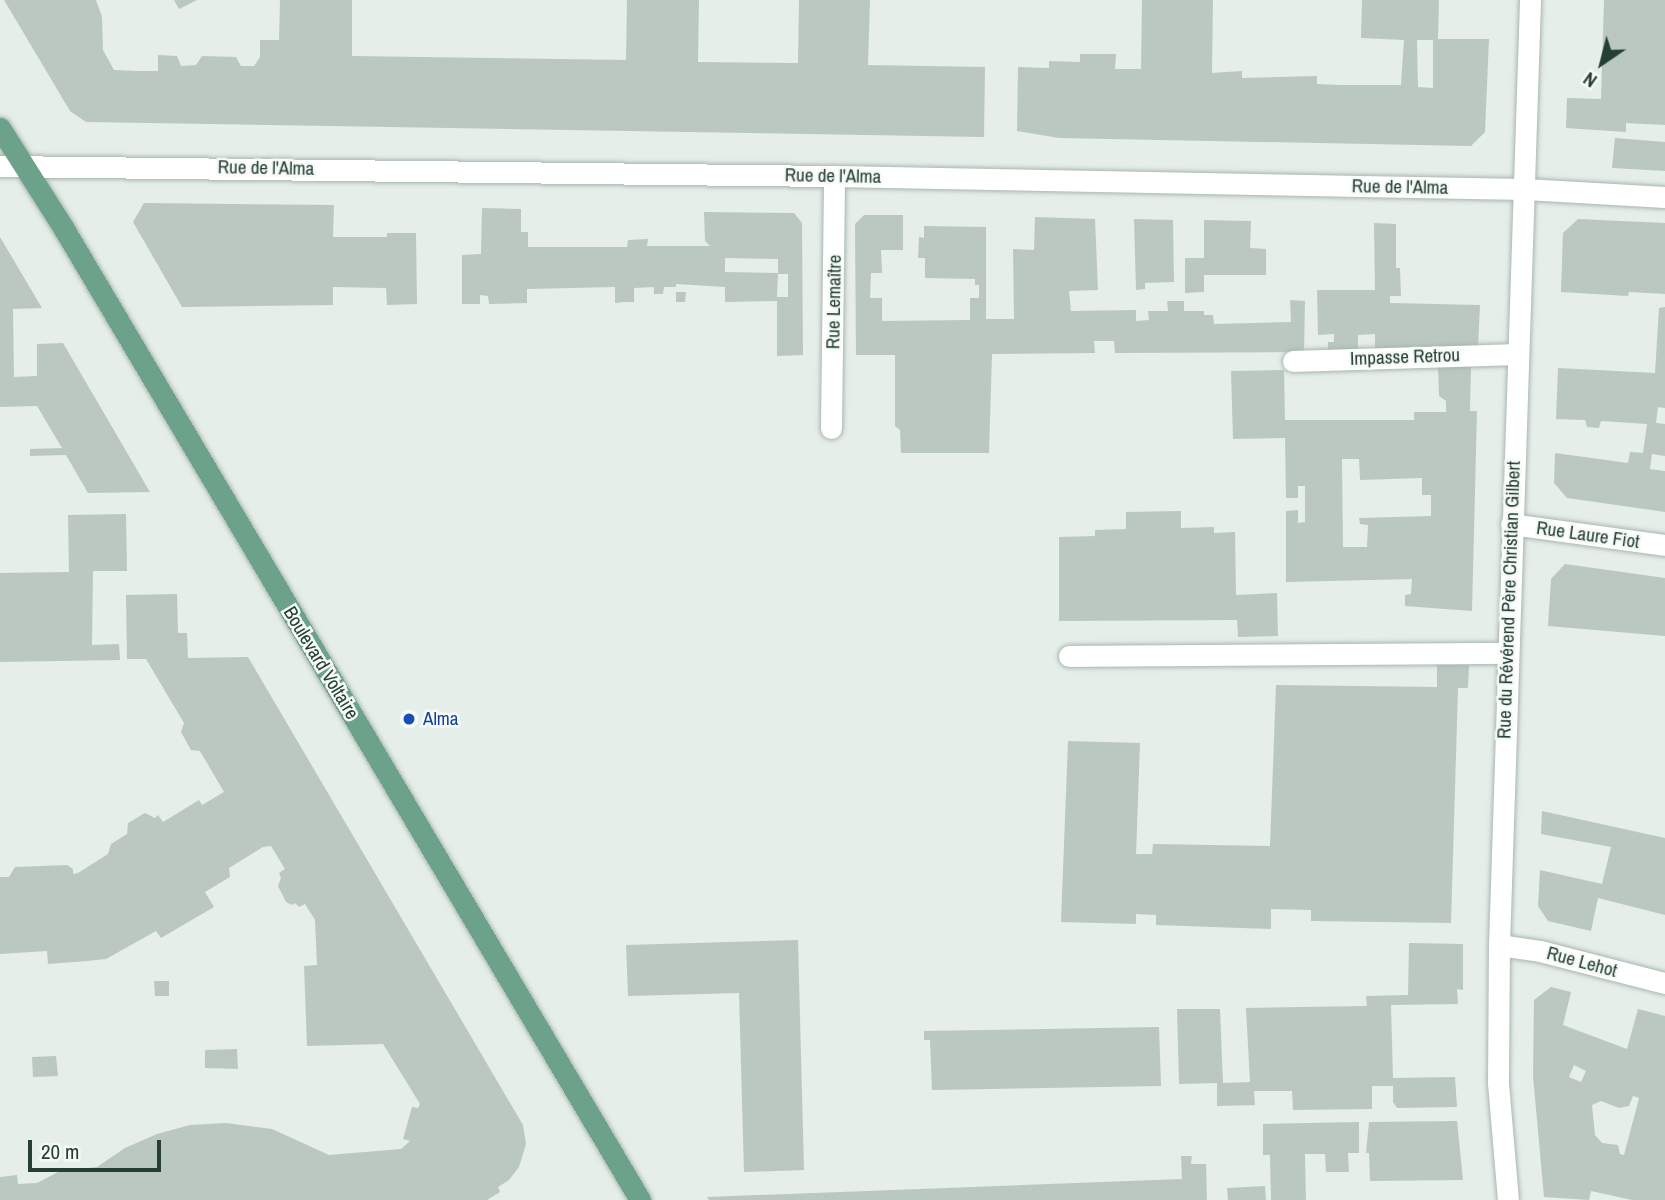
<!DOCTYPE html>
<html>
<head>
<meta charset="utf-8">
<style>
	body { margin:0 }
	#map { position:relative; width:1665px; height:1200px; overflow:hidden; background:#e5eee8; font-family:"Archivo Narrow",sans-serif }
	div>[style] { position:absolute }
	.building>* { inset:0; background:#bac8c1 }
	.roads { filter:drop-shadow(0 0 2px #a8b6ae) drop-shadow(0 0 2px #a8b6ae) }
	.minor>* { height:21px; margin:-10.5px; padding:0 10.5px; transform-origin:10.5px; border-radius:10.5px; background:#fff }
	.major>* { height:21px; margin:-10.5px; padding:0 10.5px; transform-origin:10.5px; border-radius:10.5px; background:#6ca18a }
	.dots>* { width:19px; height:19px; translate:-50% -50%; box-sizing:border-box; border:4px solid #f6faf7; border-radius:50% }
	span { translate:-50% -50%; white-space:nowrap; text-align:center; line-height:1.15; -webkit-text-stroke:5px #f6faf7; paint-order:stroke }
	.street-label { font-size:19px; color:#253f34 }
	.transit-label { font-size:19px; color:#164399 }
	.left { translate:0 -50%; text-align:left }
	.north { position:absolute; left:1567px; top:28px; width:70px; height:70px; -webkit-text-stroke:5px #f6faf7; paint-order:stroke; rotate:215deg; font-size:19px; font-weight:700; line-height:28px; text-align:center; color:#253f34 }
	.north::after { content:''; display:block; margin:auto; width:24px; height:32px; background:#253f34; clip-path:polygon(50% 0,100% 100%,50% 72%,0 100%) }
	.scale { position:absolute; left:28px; top:1140px; width:133px; height:32px; box-sizing:border-box; border:4px solid #253f34; border-top:0; padding-left:9px; font-size:21px; line-height:24px; white-space:nowrap; color:#253f34; -webkit-text-stroke:5px #f6faf7; paint-order:stroke }
</style>
</head>
<body>
<div id="map">
	<div class="building">
		<div style="clip-path:polygon(4px 0,96px 0,102px 17px,103px 50px,114px 70px,136px 71px,158px 71px,158px 55px,177px 56px,181px 66px,196px 65px,202px 56px,236px 57px,241px 66px,254px 66px,260px 57px,260px 40px,279px 40px,280px 0,352px 0,352px 56px,626px 60px,627px 0,699px 0,698px 62px,798px 63px,799px 0,870px 0,868px 65px,985px 67px,984px 137px,86px 122px,70px 111px)"></div>
		<div style="clip-path:polygon(174px 0,197px 0,179px 9px)"></div>
		<div style="clip-path:polygon(evenodd,1142px 0,1213px 0,1212px 73px,1242px 71px,1242px 78px,1317px 76px,1317px 84px,1341px 85px,1401px 85px,1404px 40px,1361px 38px,1362px 0,1439px 0,1438px 39px,1489px 39px,1485px 132px,1471px 146px,1059px 138px,1017px 131px,1018px 67px,1049px 68px,1049px 61px,1080px 62px,1080px 54px,1116px 54px,1115px 69px,1141px 69px,1142px 0,1417px 40px,1433px 40px,1433px 88px,1418px 87px,1417px 40px)"></div>
		<div style="clip-path:polygon(1604px 0,1665px 0,1665px 125px,1626px 123px,1626px 132px,1566px 128px,1567px 98px,1601px 99px)"></div>
		<div style="clip-path:polygon(1615px 138px,1665px 142px,1665px 171px,1612px 168px)"></div>
		<div style="clip-path:polygon(144px 203px,334px 205px,333px 237px,387px 237px,387px 233px,416px 233px,417px 304px,387px 305px,386px 288px,333px 287px,333px 305px,182px 307px,133px 222px)"></div>
		<div style="clip-path:polygon(evenodd,482px 208px,521px 209px,521px 232px,528px 232px,528px 247px,627px 247px,628px 240px,648px 239px,647px 246px,710px 246px,705px 241px,704px 212px,794px 213px,802px 223px,803px 355px,777px 356px,777px 301px,725px 302px,725px 287px,676px 284px,676px 287px,664px 287px,663px 294px,654px 294px,654px 287px,634px 288px,634px 302px,624px 302px,615px 303px,615px 287px,527px 289px,527px 303px,489px 304px,488px 296px,480px 295px,480px 304px,462px 304px,462px 255px,481px 254px,482px 208px,725px 258px,778px 259px,778px 274px,788px 274px,788px 297px,777px 297px,778px 273px,725px 272px,725px 258px)"></div>
		<div style="clip-path:polygon(864px 215px,903px 215px,903px 250px,881px 250px,882px 273px,871px 273px,870px 298px,882px 298px,882px 321px,970px 320px,970px 298px,979px 298px,979px 285px,975px 285px,975px 279px,925px 278px,925px 258px,918px 258px,919px 237px,924px 238px,924px 226px,986px 227px,986px 319px,1014px 319px,1013px 249px,1034px 250px,1035px 217px,1095px 219px,1098px 290px,1069px 291px,1071px 311px,1136px 310px,1136px 321px,1149px 320px,1148px 311px,1168px 311px,1167px 301px,1184px 301px,1184px 311px,1204px 311px,1204px 315px,1213px 315px,1214px 324px,1291px 322px,1290px 300px,1305px 301px,1304px 352px,1115px 353px,1114px 341px,1094px 341px,1095px 353px,992px 354px,989px 453px,901px 453px,900px 430px,895px 426px,895px 355px,856px 355px,855px 224px)"></div>
		<div style="clip-path:polygon(1134px 219px,1173px 220px,1174px 282px,1145px 283px,1145px 289px,1136px 290px)"></div>
		<div style="clip-path:polygon(1578px 219px,1665px 223px,1665px 294px,1629px 292px,1628px 296px,1561px 292px,1563px 233px)"></div>
		<div style="clip-path:polygon(1204px 220px,1251px 221px,1250px 248px,1266px 249px,1266px 275px,1204px 275px,1204px 292px,1185px 293px,1185px 258px,1204px 258px)"></div>
		<div style="clip-path:polygon(1374px 223px,1396px 224px,1396px 268px,1400px 268px,1401px 296px,1390px 296px,1390px 303px,1480px 305px,1478px 347px,1375px 350px,1375px 334px,1358px 335px,1358px 350px,1328px 350px,1328px 342px,1334px 342px,1334px 334px,1318px 335px,1317px 290px,1375px 290px)"></div>
		<div style="clip-path:polygon(0 237px,42px 308px,13px 309px,14px 377px,37px 376px,37px 344px,63px 343px,150px 492px,88px 493px,66px 455px,30px 456px,30px 449px,62px 448px,37px 406px,0 407px)"></div>
		<div style="clip-path:polygon(676px 292px,686px 292px,685px 302px,676px 302px)"></div>
		<div style="clip-path:polygon(1665px 307px,1665px 408px,1658px 407px,1656px 423px,1665px 424px,1665px 456px,1652px 454px,1650px 469px,1665px 471px,1665px 512px,1567px 498px,1554px 483px,1555px 453px,1628px 463px,1630px 452px,1643px 453px,1647px 424px,1601px 421px,1599px 428px,1587px 427px,1585px 420px,1556px 419px,1558px 368px,1655px 373px,1659px 308px)"></div>
		<div style="clip-path:polygon(evenodd,1471px 366px,1470px 411px,1477px 411px,1472px 611px,1405px 606px,1405px 595px,1411px 594px,1412px 579px,1286px 582px,1286px 511px,1298px 510px,1298px 523px,1305px 522px,1305px 486px,1298px 486px,1298px 498px,1286px 498px,1285px 438px,1233px 439px,1231px 371px,1284px 370px,1285px 420px,1414px 420px,1414px 412px,1446px 412px,1446px 401px,1439px 396px,1438px 367px,1471px 366px,1342px 459px,1359px 459px,1360px 480px,1422px 478px,1422px 495px,1431px 495px,1431px 516px,1359px 518px,1360px 524px,1368px 525px,1367px 547px,1343px 547px,1342px 459px)"></div>
		<div style="clip-path:polygon(1181px 511px,1181px 528px,1214px 527px,1214px 533px,1235px 532px,1236px 595px,1277px 593px,1278px 636px,1238px 637px,1237px 620px,1059px 621px,1059px 537px,1095px 536px,1095px 530px,1126px 529px,1126px 512px)"></div>
		<div style="clip-path:polygon(126px 514px,127px 571px,93px 571px,92px 645px,119px 644px,120px 660px,0 662px,0 573px,69px 572px,68px 515px)"></div>
		<div style="clip-path:polygon(1565px 564px,1665px 578px,1665px 636px,1548px 626px,1551px 579px)"></div>
		<div style="clip-path:polygon(177px 594px,178px 633px,187px 633px,188px 658px,248px 657px,523px 1125px,526px 1144px,519px 1167px,509px 1180px,498px 1187px,500px 1192px,487px 1200px,0 1200px,0 1177px,17px 1175px,18px 1184px,37px 1183px,60px 1171px,97px 1167px,125px 1148px,157px 1134px,190px 1125px,226px 1123px,272px 1129px,329px 1155px,401px 1149px,410px 1141px,403px 1139px,412px 1107px,418px 1108px,420px 1104px,383px 1044px,307px 1046px,304px 966px,317px 965px,315px 920px,305px 904px,299px 907px,295px 903px,292px 905px,286px 902px,278px 886px,281px 878px,279px 873px,285px 869px,271px 846px,263px 847px,229px 868px,230px 877px,205px 892px,214px 907px,161px 938px,156px 931px,106px 959px,87px 961px,48px 964px,47px 951px,0 954px,0 877px,9px 877px,15px 867px,67px 865px,73px 869px,73px 874px,78px 873px,108px 854px,111px 844px,127px 834px,128px 823px,145px 813px,155px 818px,158px 815px,163px 822px,199px 800px,202px 805px,224px 792px,200px 751px,191px 750px,181px 732px,184px 723px,146px 659px,127px 659px,126px 595px)"></div>
		<div style="clip-path:polygon(1437px 665px,1469px 665px,1468px 688px,1458px 688px,1451px 923px,1311px 921px,1311px 910px,1271px 909px,1271px 929px,1156px 925px,1156px 915px,1136px 914px,1136px 924px,1061px 922px,1068px 741px,1140px 743px,1136px 854px,1152px 854px,1153px 844px,1270px 846px,1276px 685px,1437px 687px)"></div>
		<div style="clip-path:polygon(1542px 811px,1665px 838px,1665px 915px,1598px 898px,1591px 931px,1548px 921px,1538px 906px,1540px 870px,1602px 884px,1611px 847px,1541px 834px)"></div>
		<div style="clip-path:polygon(798px 940px,804px 1170px,744px 1172px,739px 993px,628px 996px,626px 945px)"></div>
		<div style="clip-path:polygon(1409px 943px,1463px 944px,1463px 990px,1457px 989px,1458px 1004px,1391px 1005px,1393px 1078px,1455px 1077px,1457px 1107px,1397px 1108px,1393px 1102px,1393px 1086px,1372px 1086px,1372px 1109px,1293px 1110px,1292px 1091px,1254px 1091px,1255px 1105px,1217px 1106px,1217px 1083px,1179px 1084px,1177px 1009px,1220px 1009px,1223px 1083px,1250px 1082px,1246px 1008px,1367px 1006px,1366px 996px,1408px 995px)"></div>
		<div style="clip-path:polygon(154px 981px,169px 981px,169px 996px,155px 996px)"></div>
		<div style="clip-path:polygon(evenodd,1551px 987px,1571px 992px,1563px 1025px,1627px 1049px,1638px 1009px,1665px 1016px,1665px 1200px,1632px 1200px,1591px 1191px,1589px 1200px,1544px 1197px,1533px 1076px,1534px 1000px,1551px 987px,1574px 1065px,1586px 1071px,1581px 1082px,1569px 1077px,1574px 1065px,1551px 987px,1633px 1096px,1639px 1098px,1624px 1155px,1620px 1154px,1618px 1145px,1602px 1143px,1595px 1135px,1592px 1105px,1601px 1101px,1619px 1108px,1629px 1106px,1633px 1096px)"></div>
		<div style="clip-path:polygon(1159px 1027px,1161px 1086px,932px 1090px,930px 1040px,924px 1040px,924px 1031px)"></div>
		<div style="clip-path:polygon(237px 1049px,238px 1069px,205px 1068px,205px 1050px)"></div>
		<div style="clip-path:polygon(56px 1056px,58px 1076px,33px 1077px,32px 1057px)"></div>
		<div style="clip-path:polygon(1457px 1121px,1463px 1180px,1370px 1181px,1369px 1153px,1366px 1153px,1369px 1122px)"></div>
		<div style="clip-path:polygon(1359px 1122px,1359px 1153px,1348px 1153px,1349px 1172px,1326px 1172px,1325px 1154px,1305px 1154px,1306px 1200px,1271px 1200px,1270px 1155px,1263px 1155px,1263px 1124px)"></div>
		<div style="clip-path:polygon(1181px 1156px,1192px 1156px,1191px 1164px,1206px 1164px,1207px 1200px,709px 1200px,707px 1197px,1182px 1179px)"></div>
		<div style="clip-path:polygon(1265px 1186px,1266px 1200px,1228px 1200px,1227px 1188px)"></div>
	</div>
	<div class="roads">
		<div class="minor">
			<div style="left:0;top:166px;width:834px;rotate:0.69deg"></div>
			<div style="left:834px;top:176px;width:691px;rotate:1.08deg"></div>
			<div style="left:1525px;top:189px;width:140px;rotate:3.3deg"></div>
			<div style="left:1293px;top:361px;width:224px;rotate:-1.8deg"></div>
			<div style="left:831px;top:428px;width:252px;rotate:-89.3deg"></div>
			<div style="left:1511px;top:524px;width:155px;rotate:7.8deg"></div>
			<div style="left:1069px;top:656px;width:438px;rotate:-0.4deg"></div>
			<div style="left:1499px;top:945px;width:41px;rotate:8.3deg"></div>
			<div style="left:1540px;top:951px;width:129px;rotate:14.4deg"></div>
			<div style="left:1508px;top:1200px;width:117px;rotate:-94.9deg"></div>
			<div style="left:1498px;top:1083px;width:138px;rotate:-89.6deg"></div>
			<div style="left:1499px;top:945px;width:946px;rotate:-88.12deg"></div>
		</div>
		<div class="major">
			<div style="left:0;top:128px;width:120px;rotate:57.6deg"></div>
			<div style="left:64px;top:229px;width:1129px;rotate:59.32deg"></div>
		</div>
	</div>
	<div class="dots">
		<div style="left:409px;top:719px;background:#1a4fb4"></div>
	</div>
	<div class="street-label">
		<span style="left:266px;top:168px;rotate:1deg">Rue de l'Alma</span>
		<span style="left:833px;top:176px;rotate:1deg">Rue de l'Alma</span>
		<span style="left:1400px;top:187px;rotate:1deg">Rue de l'Alma</span>
		<span style="left:834px;top:302px;rotate:-89deg">Rue Lemaître</span>
		<span style="left:1405px;top:357px;rotate:-2deg">Impasse Retrou</span>
		<span style="left:1588px;top:535px;rotate:8deg">Rue Laure Fiot</span>
		<span style="left:1509px;top:600px;rotate:-88deg">Rue du Révérend Père Christian Gilbert</span>
		<span style="left:321px;top:663px;rotate:59deg">Boulevard Voltaire</span>
		<span style="left:1582px;top:962px;rotate:15deg">Rue Lehot</span>
	</div>
	<div class="transit-label">
		<span class="left" style="left:423px;top:719px">Alma</span>
	</div>
	<div class="north">N</div>
	<div class="scale">20 m</div>
</div>
</body>
</html>
